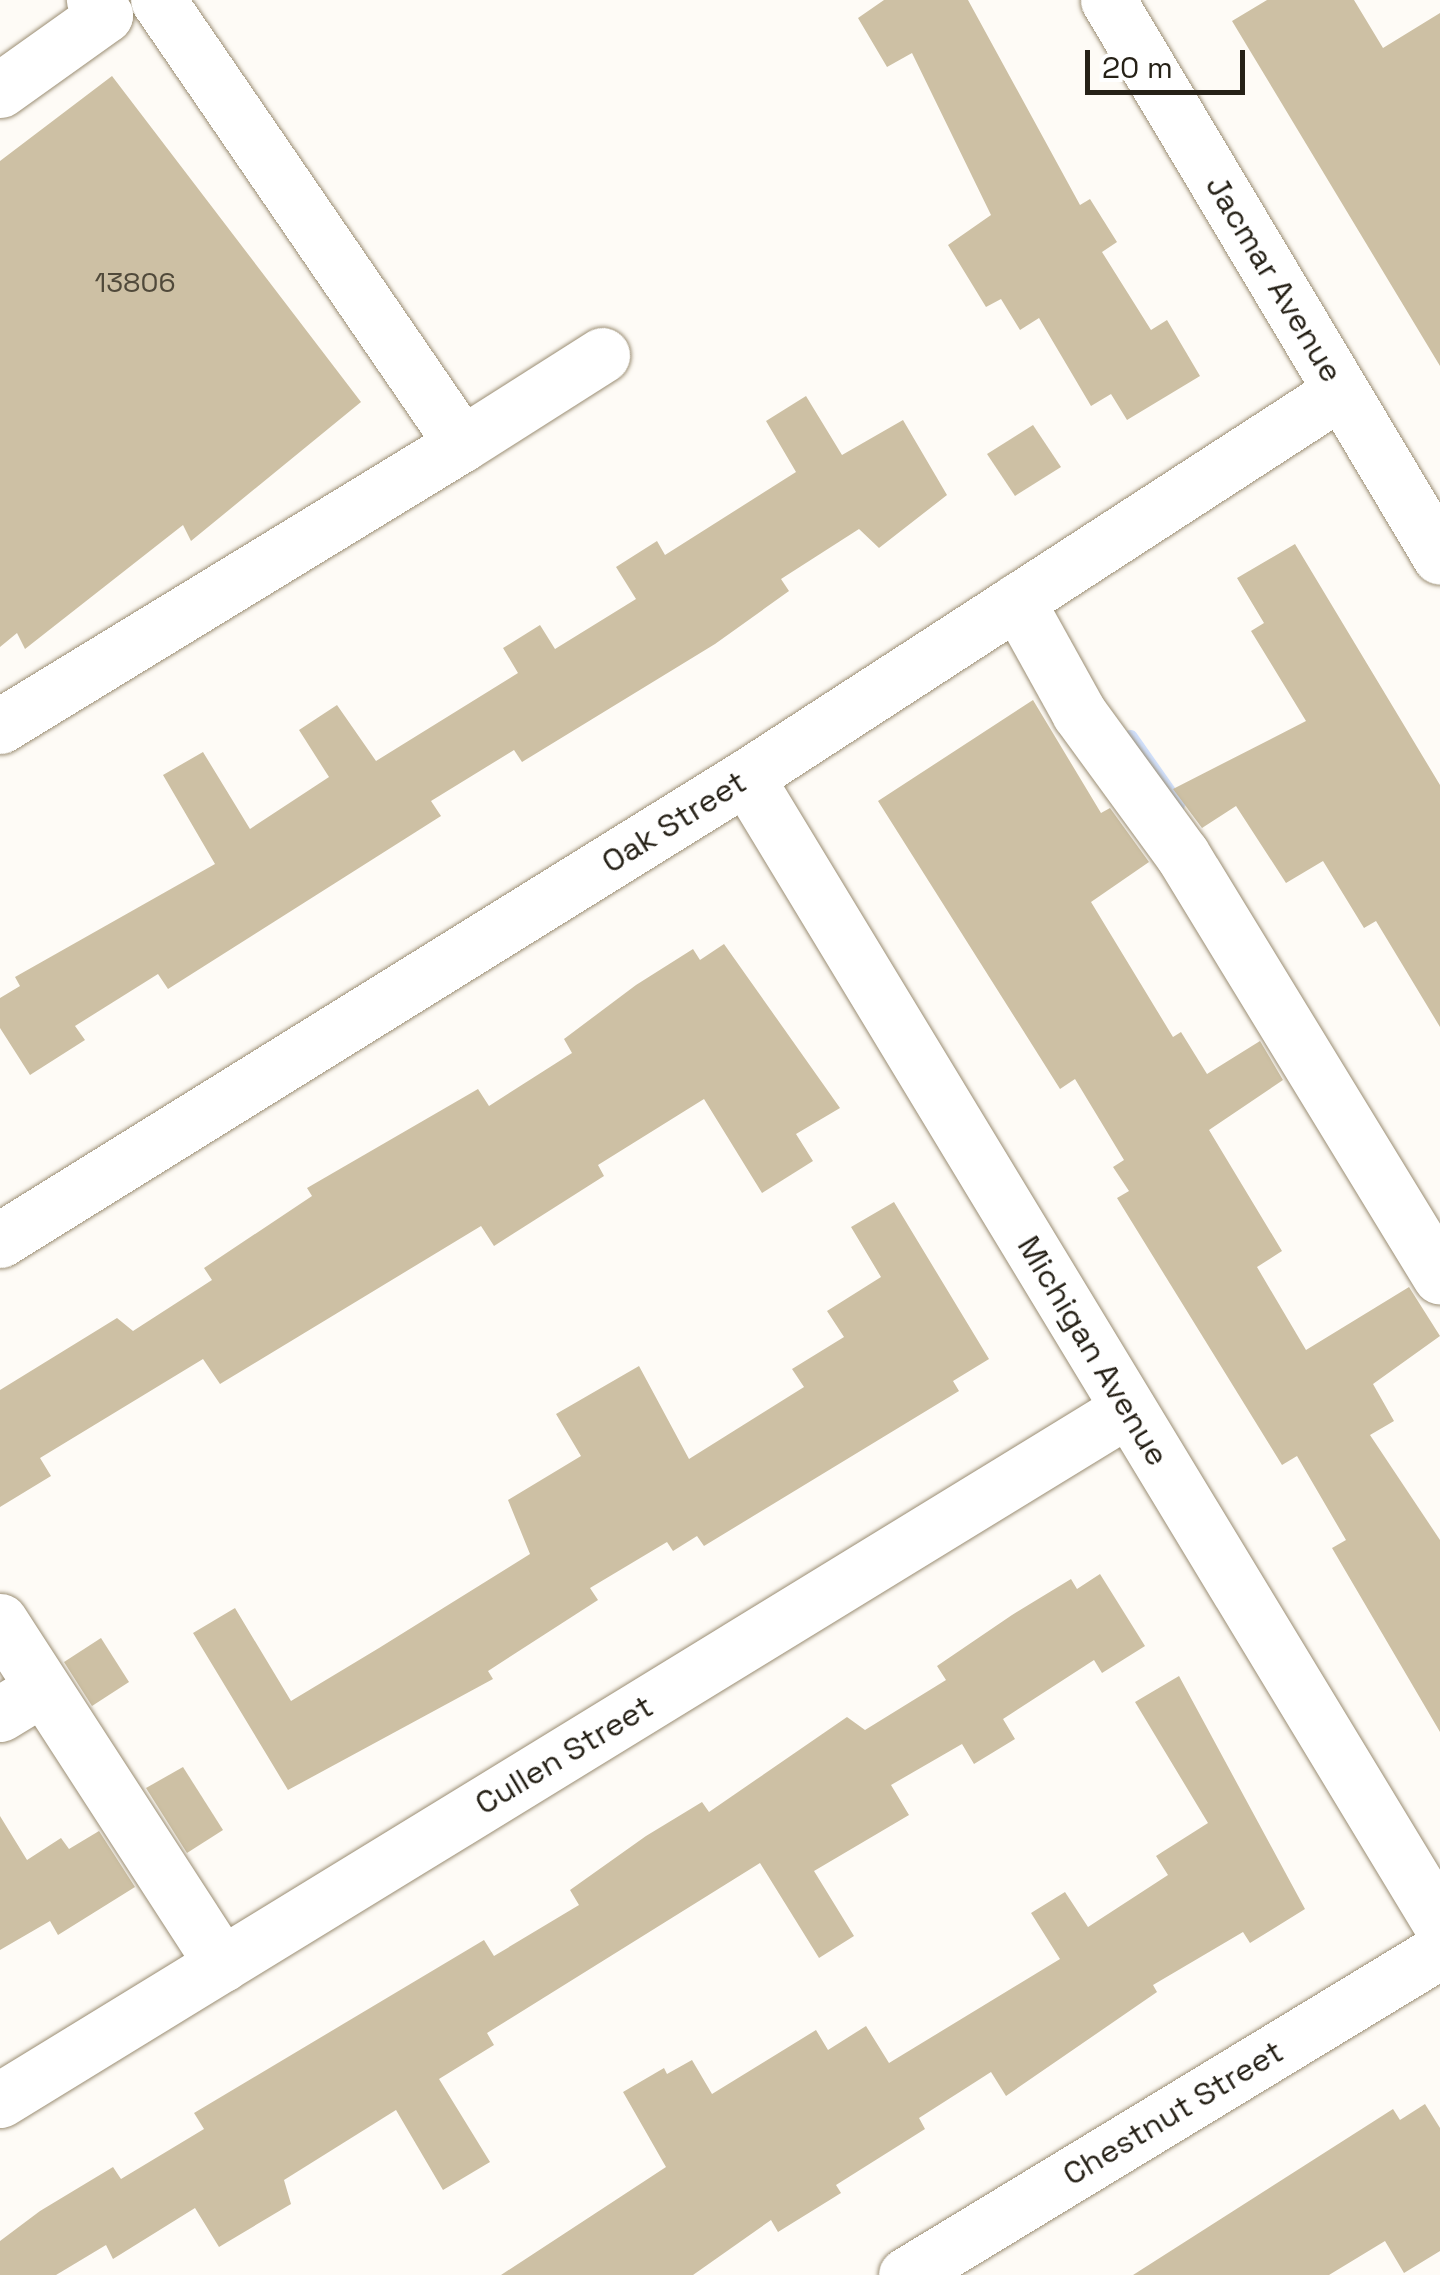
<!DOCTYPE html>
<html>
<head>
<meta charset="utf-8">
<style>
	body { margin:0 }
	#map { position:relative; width:1440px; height:2275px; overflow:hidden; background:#fefbf6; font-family:"Space Grotesk",sans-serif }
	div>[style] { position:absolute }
	.stream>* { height:15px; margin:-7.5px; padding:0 7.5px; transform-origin:7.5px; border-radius:7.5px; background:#d0e0fd }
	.building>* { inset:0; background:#cdc0a4 }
	.roads { filter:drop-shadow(0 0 2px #9b8e74) drop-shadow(0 0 2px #9b8e74) }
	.minor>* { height:55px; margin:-27.5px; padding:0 27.5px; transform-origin:27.5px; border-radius:27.5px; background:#fff }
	span { translate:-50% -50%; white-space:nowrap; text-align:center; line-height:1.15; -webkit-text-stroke:8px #fff; paint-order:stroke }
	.number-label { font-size:28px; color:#50493a }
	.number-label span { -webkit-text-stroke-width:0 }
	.street-label { font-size:32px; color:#262117 }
	.scale { position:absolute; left:1085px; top:50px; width:160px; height:45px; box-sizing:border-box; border:5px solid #262117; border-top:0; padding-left:12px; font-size:30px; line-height:35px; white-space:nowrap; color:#262117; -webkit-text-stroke:8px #fff; paint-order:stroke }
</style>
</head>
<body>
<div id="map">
	<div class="stream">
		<div style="left:1130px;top:737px;width:82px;rotate:55deg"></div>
	</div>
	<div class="building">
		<div style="clip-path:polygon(884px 0,968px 0,1080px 205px,1090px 199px,1117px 242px,1102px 252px,1151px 330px,1167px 320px,1200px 376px,1127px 420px,1111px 394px,1091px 406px,1039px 318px,1020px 330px,1001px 299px,986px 307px,948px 245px,991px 215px,912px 53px,887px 67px,858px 18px)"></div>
		<div style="clip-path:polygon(1267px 0,1354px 0,1383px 48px,1440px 13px,1440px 366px,1232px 21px)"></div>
		<div style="clip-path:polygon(112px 76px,361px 402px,191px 541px,183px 525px,25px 649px,17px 633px,0 647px,0 161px)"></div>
		<div style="clip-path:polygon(806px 396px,842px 455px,903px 420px,947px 495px,879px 548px,859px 529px,781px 579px,789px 591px,715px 644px,522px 762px,514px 750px,431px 801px,441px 816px,168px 989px,158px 974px,75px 1026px,85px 1040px,30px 1075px,0 1028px,0 998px,20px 986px,15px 977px,215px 864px,163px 775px,203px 752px,250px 829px,329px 777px,299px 730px,337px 705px,376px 761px,518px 673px,503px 648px,540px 625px,555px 649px,636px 599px,616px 567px,657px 541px,665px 555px,796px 472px,766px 421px)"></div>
		<div style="clip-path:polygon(1033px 425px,1061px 467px,1015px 496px,987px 454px)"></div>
		<div style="clip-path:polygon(1295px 544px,1440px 785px,1440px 1027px,1376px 921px,1364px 928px,1323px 861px,1286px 883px,1236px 806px,1202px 828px,1173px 789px,1306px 721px,1251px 631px,1264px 623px,1237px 578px)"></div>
		<div style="clip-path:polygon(1033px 700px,1101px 813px,1110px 808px,1149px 862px,1091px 902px,1173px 1037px,1181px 1032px,1207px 1074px,1260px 1041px,1283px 1080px,1209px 1130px,1282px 1251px,1257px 1267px,1306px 1350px,1409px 1287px,1440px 1336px,1373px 1384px,1394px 1421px,1370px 1435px,1440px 1540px,1440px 1732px,1332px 1548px,1346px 1540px,1297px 1456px,1282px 1465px,1117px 1198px,1129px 1191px,1113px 1167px,1124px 1160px,1075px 1079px,1060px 1089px,878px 801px)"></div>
		<div style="clip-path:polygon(724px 944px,840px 1108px,796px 1134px,813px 1161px,762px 1193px,704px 1099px,598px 1165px,604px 1176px,494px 1246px,481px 1226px,220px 1384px,203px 1359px,40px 1458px,51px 1476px,0 1507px,0 1390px,117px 1318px,133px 1331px,212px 1280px,204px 1268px,312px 1196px,307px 1188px,478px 1089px,489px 1106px,572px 1053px,564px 1039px,636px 985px,693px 949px,700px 960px)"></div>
		<div style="clip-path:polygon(894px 1202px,989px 1359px,953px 1381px,959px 1391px,704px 1546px,697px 1536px,673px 1551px,667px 1542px,590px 1588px,598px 1600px,488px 1671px,493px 1679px,288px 1790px,193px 1633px,235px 1608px,291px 1701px,379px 1648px,530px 1554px,508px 1500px,581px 1456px,556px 1414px,639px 1366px,689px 1459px,804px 1387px,792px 1369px,844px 1337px,827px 1311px,881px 1277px,851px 1227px)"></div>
		<div style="clip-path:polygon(1100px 1574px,1145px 1646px,1102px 1673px,1094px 1660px,1003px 1719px,1015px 1739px,974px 1764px,962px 1744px,891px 1785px,909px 1815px,814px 1871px,854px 1936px,819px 1958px,760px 1863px,487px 2033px,494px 2045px,439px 2079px,490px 2162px,443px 2190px,396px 2110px,284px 2180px,291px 2204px,219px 2247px,195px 2208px,113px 2259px,106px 2245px,56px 2275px,0 2275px,0 2241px,40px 2211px,113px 2167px,121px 2179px,204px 2129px,194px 2113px,484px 1940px,494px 1956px,579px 1905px,570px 1890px,646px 1836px,702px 1802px,709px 1812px,847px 1717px,865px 1730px,946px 1680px,937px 1666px,1012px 1615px,1071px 1579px,1077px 1589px)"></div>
		<div style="clip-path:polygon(101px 1638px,129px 1682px,92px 1706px,64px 1662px)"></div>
		<div style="clip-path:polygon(1179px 1676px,1305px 1909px,1250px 1943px,1243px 1932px,1153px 1985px,1157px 1992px,1006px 2096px,991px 2072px,919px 2118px,925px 2129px,836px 2185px,841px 2193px,778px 2232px,771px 2220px,693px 2275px,501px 2275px,666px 2167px,623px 2092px,664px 2068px,667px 2074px,692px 2060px,712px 2094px,816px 2030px,828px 2050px,866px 2026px,889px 2063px,1060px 1959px,1031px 1913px,1065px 1892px,1088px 1927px,1168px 1875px,1156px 1856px,1208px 1823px,1135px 1702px)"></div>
		<div style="clip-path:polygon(183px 1767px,223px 1830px,187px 1853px,146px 1788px)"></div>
		<div style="clip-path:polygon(0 1816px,27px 1860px,61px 1838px,69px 1849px,99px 1831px,135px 1887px,58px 1935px,50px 1921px,0 1950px)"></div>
		<div style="clip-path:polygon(1425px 2104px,1440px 2128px,1440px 2251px,1404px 2273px,1385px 2241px,1329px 2275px,1133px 2275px,1393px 2109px,1400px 2120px)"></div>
	</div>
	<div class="roads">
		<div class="minor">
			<div style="left:1108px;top:0;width:648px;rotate:59.2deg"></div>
			<div style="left:0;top:90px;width:129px;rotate:-35.5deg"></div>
			<div style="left:105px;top:15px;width:19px;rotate:-126deg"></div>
			<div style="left:462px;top:444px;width:166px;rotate:-32.4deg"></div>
			<div style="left:1017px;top:601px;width:128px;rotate:61deg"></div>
			<div style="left:1079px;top:713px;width:175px;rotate:53.9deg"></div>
			<div style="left:1182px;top:854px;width:495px;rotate:58.6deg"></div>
			<div style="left:0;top:726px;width:541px;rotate:-31.4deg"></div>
			<div style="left:462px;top:444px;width:538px;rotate:-124.4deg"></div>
			<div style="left:746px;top:777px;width:1340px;rotate:58.8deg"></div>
			<div style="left:0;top:1240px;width:878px;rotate:-31.83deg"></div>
			<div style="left:746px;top:777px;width:709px;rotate:-32.97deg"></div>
			<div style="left:0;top:1621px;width:409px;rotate:57.1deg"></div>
			<div style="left:0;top:1714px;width:50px;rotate:-31.2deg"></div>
			<div style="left:0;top:2100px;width:1323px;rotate:-31.49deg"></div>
			<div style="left:906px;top:2275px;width:625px;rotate:-31.25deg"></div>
		</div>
	</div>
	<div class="number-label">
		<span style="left:135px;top:282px">13806</span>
	</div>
	<div class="street-label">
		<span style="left:1274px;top:279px;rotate:59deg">Jacmar Avenue</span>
		<span style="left:674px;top:822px;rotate:-32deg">Oak Street</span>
		<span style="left:1093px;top:1351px;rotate:59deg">Michigan Avenue</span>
		<span style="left:564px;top:1755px;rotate:-31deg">Cullen Street</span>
		<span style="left:1173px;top:2113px;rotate:-31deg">Chestnut Street</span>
	</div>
	<div class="scale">20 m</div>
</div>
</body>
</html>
